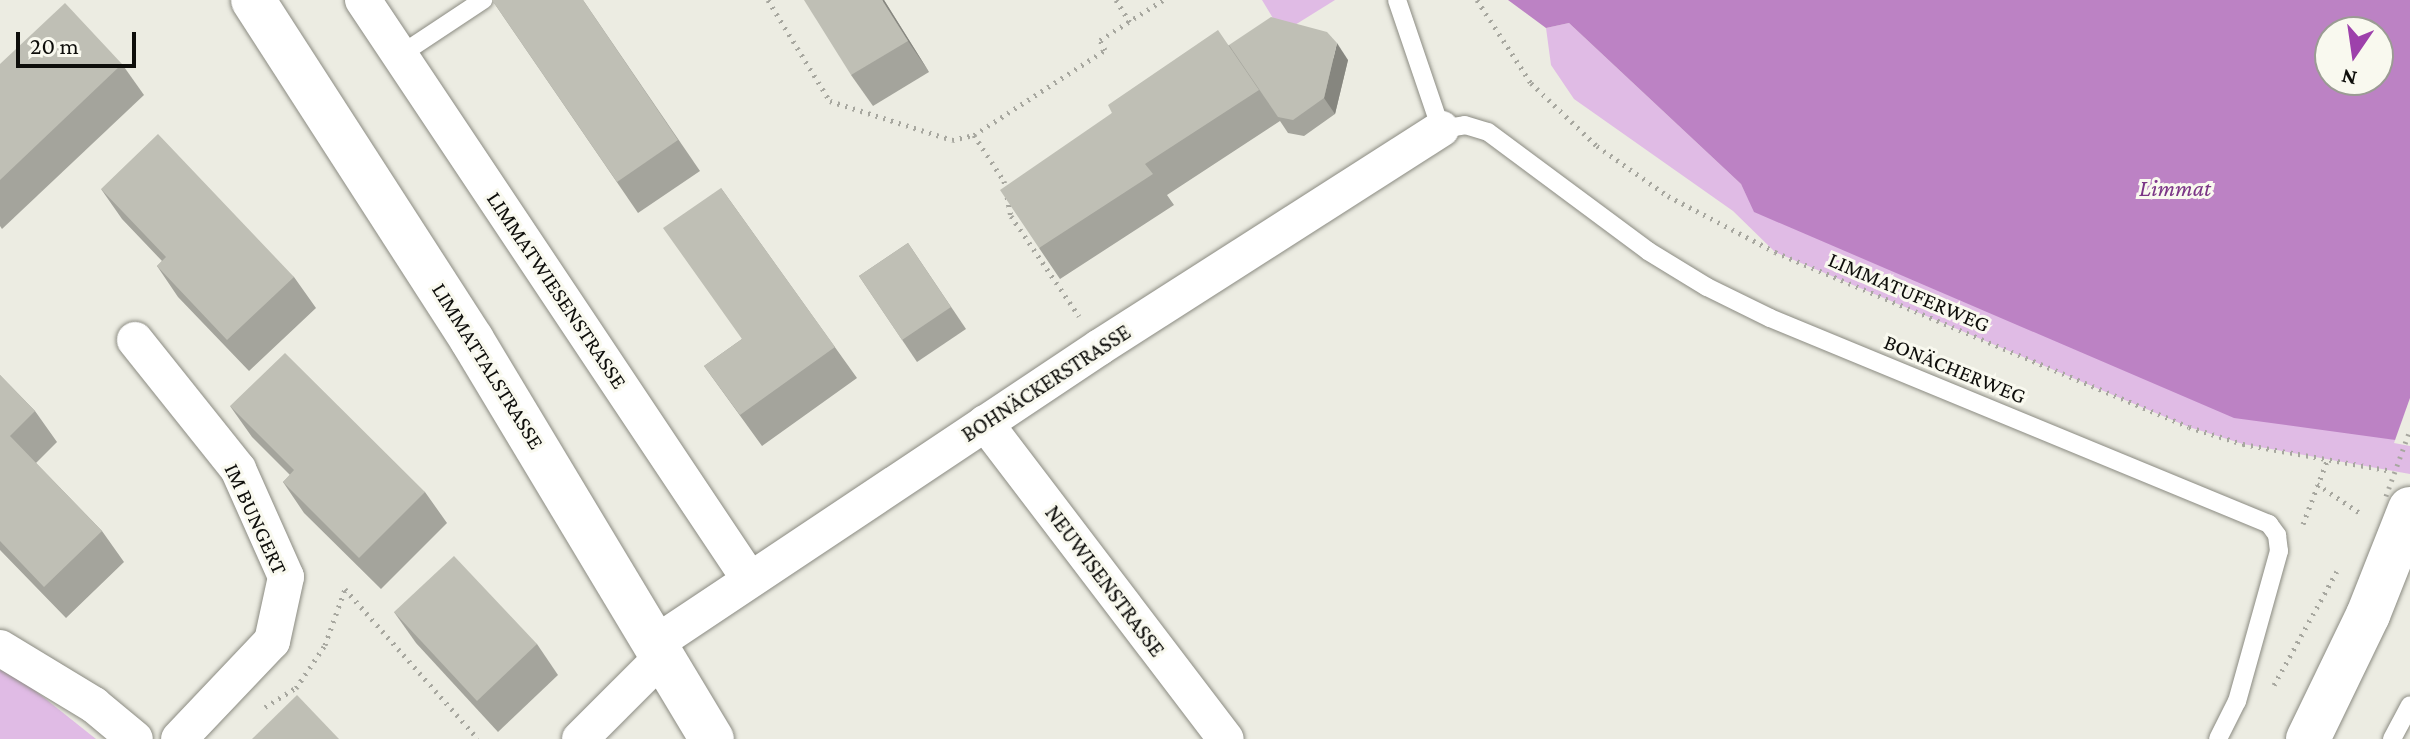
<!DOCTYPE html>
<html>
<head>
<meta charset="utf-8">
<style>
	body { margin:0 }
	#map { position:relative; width:2410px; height:739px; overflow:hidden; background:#ecece2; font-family:"Crimson Pro",serif }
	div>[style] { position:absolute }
	.green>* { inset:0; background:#e0bbe5 }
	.water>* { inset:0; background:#bc82c4 }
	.pier>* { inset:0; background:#ecece2 }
	.path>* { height:5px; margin-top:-2.5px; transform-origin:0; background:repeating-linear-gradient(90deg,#a7a79f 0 2px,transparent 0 8px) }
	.roads { filter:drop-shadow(0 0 2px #8b8b82) drop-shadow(0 0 2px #8b8b82) }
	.service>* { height:18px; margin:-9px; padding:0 9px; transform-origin:9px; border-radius:9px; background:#fff }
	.minor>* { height:36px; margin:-18px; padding:0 18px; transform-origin:18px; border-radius:18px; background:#fff }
	.secondary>* { height:44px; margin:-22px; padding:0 22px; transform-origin:22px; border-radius:22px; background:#fff }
	.path-bridge>* { height:5px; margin-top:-2.5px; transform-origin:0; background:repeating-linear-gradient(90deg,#a7a79f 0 2px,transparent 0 8px) }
	.wall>* { inset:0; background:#a4a49c }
	.shaded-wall>* { inset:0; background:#86867f }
	.building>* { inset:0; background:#bfbfb5 }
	span { translate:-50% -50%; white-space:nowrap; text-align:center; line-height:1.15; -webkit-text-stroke:6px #f9f9ef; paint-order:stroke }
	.street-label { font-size:22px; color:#0e0e0b }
	.water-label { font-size:24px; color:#7b3586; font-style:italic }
	.north { position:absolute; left:2314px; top:16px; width:80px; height:80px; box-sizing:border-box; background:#f9f9ef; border:2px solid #9b9b94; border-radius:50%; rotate:193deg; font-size:22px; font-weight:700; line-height:32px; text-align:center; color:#0e0e0b }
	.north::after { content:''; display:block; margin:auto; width:28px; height:36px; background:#9d41ab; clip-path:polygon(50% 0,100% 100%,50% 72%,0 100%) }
	.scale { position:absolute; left:16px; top:32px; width:120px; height:36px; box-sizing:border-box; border:4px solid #0e0e0b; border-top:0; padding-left:10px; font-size:24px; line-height:28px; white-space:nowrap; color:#0e0e0b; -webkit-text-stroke:6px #f9f9ef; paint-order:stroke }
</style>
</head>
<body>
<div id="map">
	<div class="green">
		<div style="clip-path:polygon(1262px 0,1335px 0,1282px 33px)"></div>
		<div style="clip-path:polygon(1569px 23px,1741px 184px,1755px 212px,2373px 436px,2410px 442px,2410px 474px,2243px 444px,2189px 427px,1775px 252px,1733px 211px,1574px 99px,1551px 65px,1546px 28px)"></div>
		<div style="clip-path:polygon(0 670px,18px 677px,96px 739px,0 739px)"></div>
	</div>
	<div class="water">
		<div style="clip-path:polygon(evenodd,1508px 0,2410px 0,2410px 442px,2234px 418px,1754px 212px,1741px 184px,1569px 23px,1546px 28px,1508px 0,2330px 32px,2378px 32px,2378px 80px,2330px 80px,2330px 32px)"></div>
	</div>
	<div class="pier">
		<div style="clip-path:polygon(2410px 398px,2410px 446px,2394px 443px,2405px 412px)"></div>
	</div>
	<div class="path">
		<div style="left:768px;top:0;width:119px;rotate:58.5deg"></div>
		<div style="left:830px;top:101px;width:128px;rotate:17.7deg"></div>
		<div style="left:952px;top:140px;width:23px;rotate:-13deg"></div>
		<div style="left:974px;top:135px;width:156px;rotate:-33deg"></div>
		<div style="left:1105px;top:50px;width:11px;rotate:-117deg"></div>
		<div style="left:1100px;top:40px;width:75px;rotate:-32.4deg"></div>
		<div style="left:1116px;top:0;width:26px;rotate:58deg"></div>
		<div style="left:1477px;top:0;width:99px;rotate:57deg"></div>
		<div style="left:1531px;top:83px;width:91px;rotate:43.7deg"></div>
		<div style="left:1597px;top:146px;width:87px;rotate:35.2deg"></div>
		<div style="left:1668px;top:196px;width:121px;rotate:27.6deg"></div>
		<div style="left:1775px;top:252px;width:449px;rotate:22.9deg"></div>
		<div style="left:2189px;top:427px;width:57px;rotate:17.5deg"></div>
		<div style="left:2243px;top:444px;width:150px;rotate:10.3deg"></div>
		<div style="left:974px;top:135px;width:55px;rotate:56.9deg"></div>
		<div style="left:1004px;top:181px;width:36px;rotate:79deg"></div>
		<div style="left:1011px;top:216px;width:121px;rotate:55.8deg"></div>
		<div style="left:2317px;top:484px;width:55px;rotate:34deg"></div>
		<div style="left:2303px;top:524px;width:67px;rotate:-69.1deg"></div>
		<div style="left:2274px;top:685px;width:130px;rotate:-61.1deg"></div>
		<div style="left:265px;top:707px;width:36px;rotate:-32deg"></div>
		<div style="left:296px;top:688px;width:52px;rotate:-56deg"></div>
		<div style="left:325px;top:645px;width:59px;rotate:-70.3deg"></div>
		<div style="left:345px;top:589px;width:200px;rotate:48.4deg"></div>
	</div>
	<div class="roads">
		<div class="service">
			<div style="left:1397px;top:0;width:136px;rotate:71.2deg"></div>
			<div style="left:1441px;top:129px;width:24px;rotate:-9deg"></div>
			<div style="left:1465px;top:125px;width:24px;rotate:17deg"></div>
			<div style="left:1488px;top:132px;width:199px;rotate:36.6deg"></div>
			<div style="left:1648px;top:251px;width:69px;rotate:31.4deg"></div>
			<div style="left:1707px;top:287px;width:70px;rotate:26.2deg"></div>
			<div style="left:1770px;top:318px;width:540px;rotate:22.43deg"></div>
			<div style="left:2269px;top:524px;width:14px;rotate:54deg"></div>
			<div style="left:2277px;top:535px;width:16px;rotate:83deg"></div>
			<div style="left:2279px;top:551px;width:156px;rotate:105.6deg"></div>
			<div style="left:2237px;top:701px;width:42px;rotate:116.6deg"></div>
			<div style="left:400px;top:55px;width:100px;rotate:-33.5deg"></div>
			<div style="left:2392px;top:739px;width:38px;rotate:-62deg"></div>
		</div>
		<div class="minor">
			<div style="left:363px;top:0;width:697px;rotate:56.29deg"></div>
			<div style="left:135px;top:340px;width:165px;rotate:51.4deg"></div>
			<div style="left:238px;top:469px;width:118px;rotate:66deg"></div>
			<div style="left:286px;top:577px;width:66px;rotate:102.3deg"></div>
			<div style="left:272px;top:641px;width:135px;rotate:133.5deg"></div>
			<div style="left:985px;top:423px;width:397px;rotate:52.7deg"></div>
			<div style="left:656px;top:643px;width:534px;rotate:-33.69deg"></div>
			<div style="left:1100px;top:347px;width:405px;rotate:-32.6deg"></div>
			<div style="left:0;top:648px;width:110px;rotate:31.2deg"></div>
			<div style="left:94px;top:705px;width:53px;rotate:39.7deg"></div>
			<div style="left:580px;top:739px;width:119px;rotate:-45deg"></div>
		</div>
		<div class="secondary">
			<div style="left:253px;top:0;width:404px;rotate:57.2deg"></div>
			<div style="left:472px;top:340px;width:466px;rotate:59deg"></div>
			<div style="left:2308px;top:739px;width:138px;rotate:-64.2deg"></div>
			<div style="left:2368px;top:615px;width:114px;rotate:-68.4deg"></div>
		</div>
	</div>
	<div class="path-bridge">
		<div style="left:2386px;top:496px;width:70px;rotate:-70deg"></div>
	</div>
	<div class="wall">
		<div style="clip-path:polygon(492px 0,583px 0,700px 171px,638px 213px)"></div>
		<div style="clip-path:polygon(884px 0,929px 72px,873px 106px,851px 75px)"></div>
		<div style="clip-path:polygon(1229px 45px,1348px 60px,1335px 114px,1304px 136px,1288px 133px,1280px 121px,1167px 195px,1174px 205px,1060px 279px,1039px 248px,1112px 113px)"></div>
		<div style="clip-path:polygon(0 64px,122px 64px,144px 95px,2px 229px,0 226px)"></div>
		<div style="clip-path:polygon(721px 188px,857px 378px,762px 446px,704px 366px,742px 339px)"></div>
		<div style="clip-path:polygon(101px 189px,294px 277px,316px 308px,249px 371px,178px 297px,157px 266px,162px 261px,122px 219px)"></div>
		<div style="clip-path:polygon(908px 243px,966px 329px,917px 362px,859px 276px)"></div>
		<div style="clip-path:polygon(0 375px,35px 411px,57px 442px,36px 463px,102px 531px,124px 562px,66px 618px,0 550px)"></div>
		<div style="clip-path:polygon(230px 406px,425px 492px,447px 523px,381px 589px,304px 513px,283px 482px,290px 475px,252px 437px)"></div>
		<div style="clip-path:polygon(394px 612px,537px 644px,558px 675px,498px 732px,416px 643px)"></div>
	</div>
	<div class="shaded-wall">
		<div style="clip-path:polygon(882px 0,884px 0,929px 72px,908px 41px)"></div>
		<div style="clip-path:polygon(1337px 43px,1348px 60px,1335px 114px,1324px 98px)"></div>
	</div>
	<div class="building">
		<div style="clip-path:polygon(492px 0,583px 0,678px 140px,617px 182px)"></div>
		<div style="clip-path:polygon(804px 0,882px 0,908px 41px,851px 75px)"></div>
		<div style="clip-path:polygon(65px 3px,122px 64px,0 180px,0 64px)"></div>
		<div style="clip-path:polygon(1271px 17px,1327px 32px,1337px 43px,1324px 98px,1293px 120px,1278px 117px,1229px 45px)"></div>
		<div style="clip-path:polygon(1218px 30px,1259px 90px,1145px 164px,1153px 174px,1039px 248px,1000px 190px,1112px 113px,1108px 105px)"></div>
		<div style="clip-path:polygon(158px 134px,294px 277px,227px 340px,157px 266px,166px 257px,101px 189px)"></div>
		<div style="clip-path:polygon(721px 188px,835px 347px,740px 415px,704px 366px,742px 339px,663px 228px)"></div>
		<div style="clip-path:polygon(908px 243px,951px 307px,902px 340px,859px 276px)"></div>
		<div style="clip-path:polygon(285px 353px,425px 492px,359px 558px,283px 482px,294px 470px,230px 406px)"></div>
		<div style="clip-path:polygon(0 375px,35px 411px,10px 436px,102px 531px,44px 587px,0 541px)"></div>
		<div style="clip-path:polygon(454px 556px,537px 644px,477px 701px,394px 612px)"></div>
		<div style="clip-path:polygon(297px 695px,339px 739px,252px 739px)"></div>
	</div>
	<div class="street-label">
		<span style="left:557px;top:290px;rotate:56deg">LIMMATWIESENSTRASSE</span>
		<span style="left:1909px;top:292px;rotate:23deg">LIMMATUFERWEG</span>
		<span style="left:488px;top:366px;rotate:58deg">LIMMATTALSTRASSE</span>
		<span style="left:1955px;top:369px;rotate:22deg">BONÄCHERWEG</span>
		<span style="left:1046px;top:383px;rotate:-33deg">BOHNÄCKERSTRASSE</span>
		<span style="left:256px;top:519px;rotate:65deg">IM BUNGERT</span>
		<span style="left:1105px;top:581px;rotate:53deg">NEUWISENSTRASSE</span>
	</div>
	<div class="water-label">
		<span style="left:2175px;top:188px">Limmat</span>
	</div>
	<div class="north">N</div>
	<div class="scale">20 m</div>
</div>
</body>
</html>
